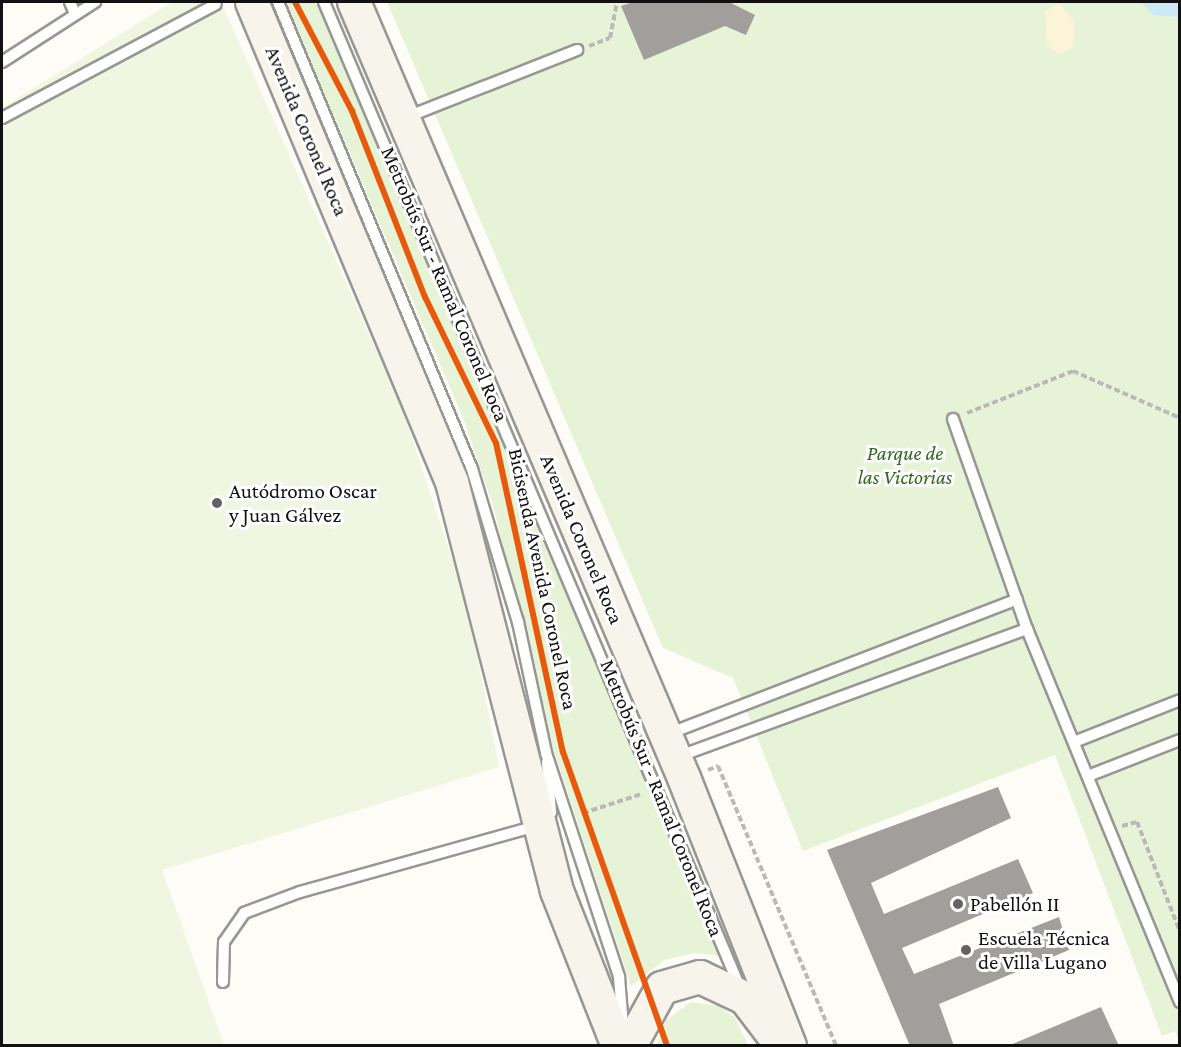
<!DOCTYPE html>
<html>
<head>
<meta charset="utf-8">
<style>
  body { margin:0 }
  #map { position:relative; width:1181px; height:1047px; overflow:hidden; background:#fdfcf7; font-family:"Crimson Pro",serif }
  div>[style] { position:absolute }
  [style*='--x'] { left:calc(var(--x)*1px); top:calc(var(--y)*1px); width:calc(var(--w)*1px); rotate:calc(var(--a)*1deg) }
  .green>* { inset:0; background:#e7f3d7 }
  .sand>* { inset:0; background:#fcf4d9 }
  .pitch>* { inset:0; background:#f0f6e1 }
  .water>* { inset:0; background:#cde8f7 }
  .building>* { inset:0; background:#a19f9c }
  .path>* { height:4px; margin-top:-2px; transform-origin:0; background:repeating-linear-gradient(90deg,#b9b9b8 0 6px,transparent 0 9px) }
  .roads { filter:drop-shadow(2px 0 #979795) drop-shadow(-2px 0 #979795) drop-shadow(0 2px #979795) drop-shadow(0 -2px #979795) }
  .service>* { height:10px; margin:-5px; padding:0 5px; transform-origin:5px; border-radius:5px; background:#fffffe }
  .secondary>* { height:32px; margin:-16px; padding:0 16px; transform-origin:16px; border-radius:16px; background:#f6f4eb }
  .cycleway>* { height:6px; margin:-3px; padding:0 3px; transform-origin:3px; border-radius:3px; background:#e8590c }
  .dots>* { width:16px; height:16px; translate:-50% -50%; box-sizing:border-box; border:3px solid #fff; border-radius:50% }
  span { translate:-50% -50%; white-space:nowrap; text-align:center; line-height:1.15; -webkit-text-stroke:6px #fff; paint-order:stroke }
  .street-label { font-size:21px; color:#111 }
  .park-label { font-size:21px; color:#2f6b1f; font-style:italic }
  .poi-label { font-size:21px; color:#111 }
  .left { translate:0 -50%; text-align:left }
  .frame { position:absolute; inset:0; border:3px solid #111; pointer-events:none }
</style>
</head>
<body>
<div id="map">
  <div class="green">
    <div style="clip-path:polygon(285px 2px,316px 2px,719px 956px,695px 953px,664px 960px,631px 986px,551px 742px,494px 509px,464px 420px)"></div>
    <div style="clip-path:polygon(387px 2px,1179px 2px,1179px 1042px,1175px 1031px,1162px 1036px,1055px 755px,803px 851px,733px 678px,663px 648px)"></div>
    <div style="clip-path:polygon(691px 1002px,720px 1006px,735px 1018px,748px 1045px,657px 1045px,666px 1020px)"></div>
  </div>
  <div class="sand">
    <div style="clip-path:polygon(1058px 3px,1074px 21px,1075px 36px,1073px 46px,1060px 55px,1047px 45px,1045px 12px)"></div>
  </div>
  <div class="pitch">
    <div style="clip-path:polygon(172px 2px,221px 2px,401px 406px,466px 601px,499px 767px,162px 870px,224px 1045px,2px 1046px,2px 108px)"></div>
  </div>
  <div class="water">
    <div style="clip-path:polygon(1141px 2px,1179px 2px,1179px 17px,1153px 15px)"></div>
  </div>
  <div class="building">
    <div style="clip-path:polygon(633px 2px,729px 2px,755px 15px,746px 35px,725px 26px,644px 60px,621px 6px)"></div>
    <div style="clip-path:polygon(998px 787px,1011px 818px,871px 883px,884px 914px,1018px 859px,1033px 893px,902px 948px,914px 974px,1059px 917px,1069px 950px,939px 1004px,954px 1046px,910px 1046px,827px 850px)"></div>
    <div style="clip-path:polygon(1101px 1007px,1119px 1046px,1010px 1046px,1010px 1045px)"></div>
  </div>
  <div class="path">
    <div style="--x:589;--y:46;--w:22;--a:-21"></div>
    <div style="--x:610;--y:38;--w:37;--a:-79"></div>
    <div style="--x:967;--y:413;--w:114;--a:-21.6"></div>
    <div style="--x:1073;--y:371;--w:117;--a:23.7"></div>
    <div style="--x:708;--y:770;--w:11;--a:-22"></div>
    <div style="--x:718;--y:766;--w:304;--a:67.1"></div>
    <div style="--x:583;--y:813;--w:62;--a:-17.9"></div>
    <div style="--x:1122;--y:826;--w:16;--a:-15"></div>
    <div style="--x:1137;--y:822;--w:118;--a:68.6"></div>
  </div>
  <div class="roads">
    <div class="service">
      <div style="--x:70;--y:2;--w:13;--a:67"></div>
      <div style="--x:278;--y:2;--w:506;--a:67.44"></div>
      <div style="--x:472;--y:469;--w:160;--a:73.3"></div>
      <div style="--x:518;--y:622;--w:134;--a:77.9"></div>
      <div style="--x:546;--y:753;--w:236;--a:71.9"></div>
      <div style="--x:619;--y:977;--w:50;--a:85.4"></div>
      <div style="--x:324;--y:2;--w:1072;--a:67.12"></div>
      <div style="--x:2;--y:62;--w:111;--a:-32.8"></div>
      <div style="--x:407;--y:117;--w:183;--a:-21.5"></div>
      <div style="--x:2;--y:118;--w:242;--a:-28"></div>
      <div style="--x:953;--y:419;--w:223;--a:70.6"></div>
      <div style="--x:1027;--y:629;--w:403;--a:67.7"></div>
      <div style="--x:668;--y:734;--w:374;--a:-21.1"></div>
      <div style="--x:1074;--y:742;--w:114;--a:-21.6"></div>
      <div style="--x:677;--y:757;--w:373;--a:-20.1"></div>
      <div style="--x:547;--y:762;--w:51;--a:85.5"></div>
      <div style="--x:1088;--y:776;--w:99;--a:-21.4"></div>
      <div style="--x:223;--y:982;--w:40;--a:-88.6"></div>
      <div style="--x:224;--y:942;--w:35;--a:-55"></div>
      <div style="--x:244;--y:913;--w:60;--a:-20.6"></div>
      <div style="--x:300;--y:892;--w:246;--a:-15.6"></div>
    </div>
    <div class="secondary">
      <div style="--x:252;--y:2;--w:520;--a:67.38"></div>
      <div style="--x:452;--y:482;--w:422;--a:75.6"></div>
      <div style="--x:557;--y:891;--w:167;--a:68.5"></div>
      <div style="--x:354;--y:2;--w:843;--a:66.96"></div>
      <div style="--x:684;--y:778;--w:288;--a:68.4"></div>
      <div style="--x:630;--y:1046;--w:66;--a:-61.1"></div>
      <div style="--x:662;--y:988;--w:40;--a:-16"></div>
      <div style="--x:700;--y:977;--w:50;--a:25"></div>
      <div style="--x:745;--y:998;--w:53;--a:52.7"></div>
    </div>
  </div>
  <div class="cycleway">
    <div style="--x:295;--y:2;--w:123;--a:62.4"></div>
    <div style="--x:352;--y:111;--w:200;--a:68.6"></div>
    <div style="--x:425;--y:297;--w:162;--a:64.1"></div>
    <div style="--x:496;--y:443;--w:316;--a:77.8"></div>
    <div style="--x:563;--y:752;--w:312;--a:70.5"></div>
  </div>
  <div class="dots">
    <div style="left:217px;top:503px;background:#646362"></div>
    <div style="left:958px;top:904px;background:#646362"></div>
    <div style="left:966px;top:950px;background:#646362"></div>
  </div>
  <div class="street-label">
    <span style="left:307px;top:131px;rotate:67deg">Avenida Coronel Roca</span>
    <span style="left:445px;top:284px;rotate:67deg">Metrobús Sur - Ramal Coronel Roca</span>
    <span style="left:582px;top:539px;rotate:67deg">Avenida Coronel Roca</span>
    <span style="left:543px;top:579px;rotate:78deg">Bicisenda Avenida Coronel Roca</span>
    <span style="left:662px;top:798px;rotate:68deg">Metrobús Sur - Ramal Coronel Roca</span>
  </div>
  <div class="park-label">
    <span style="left:905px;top:465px">Parque de<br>las Victorias</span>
  </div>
  <div class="poi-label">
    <span class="left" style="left:229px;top:503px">Autódromo Oscar<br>y Juan Gálvez</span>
    <span class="left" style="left:970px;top:904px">Pabellón II</span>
    <span class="left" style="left:978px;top:950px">Escuela Técnica<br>de Villa Lugano</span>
  </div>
  <div class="frame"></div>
</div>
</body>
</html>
